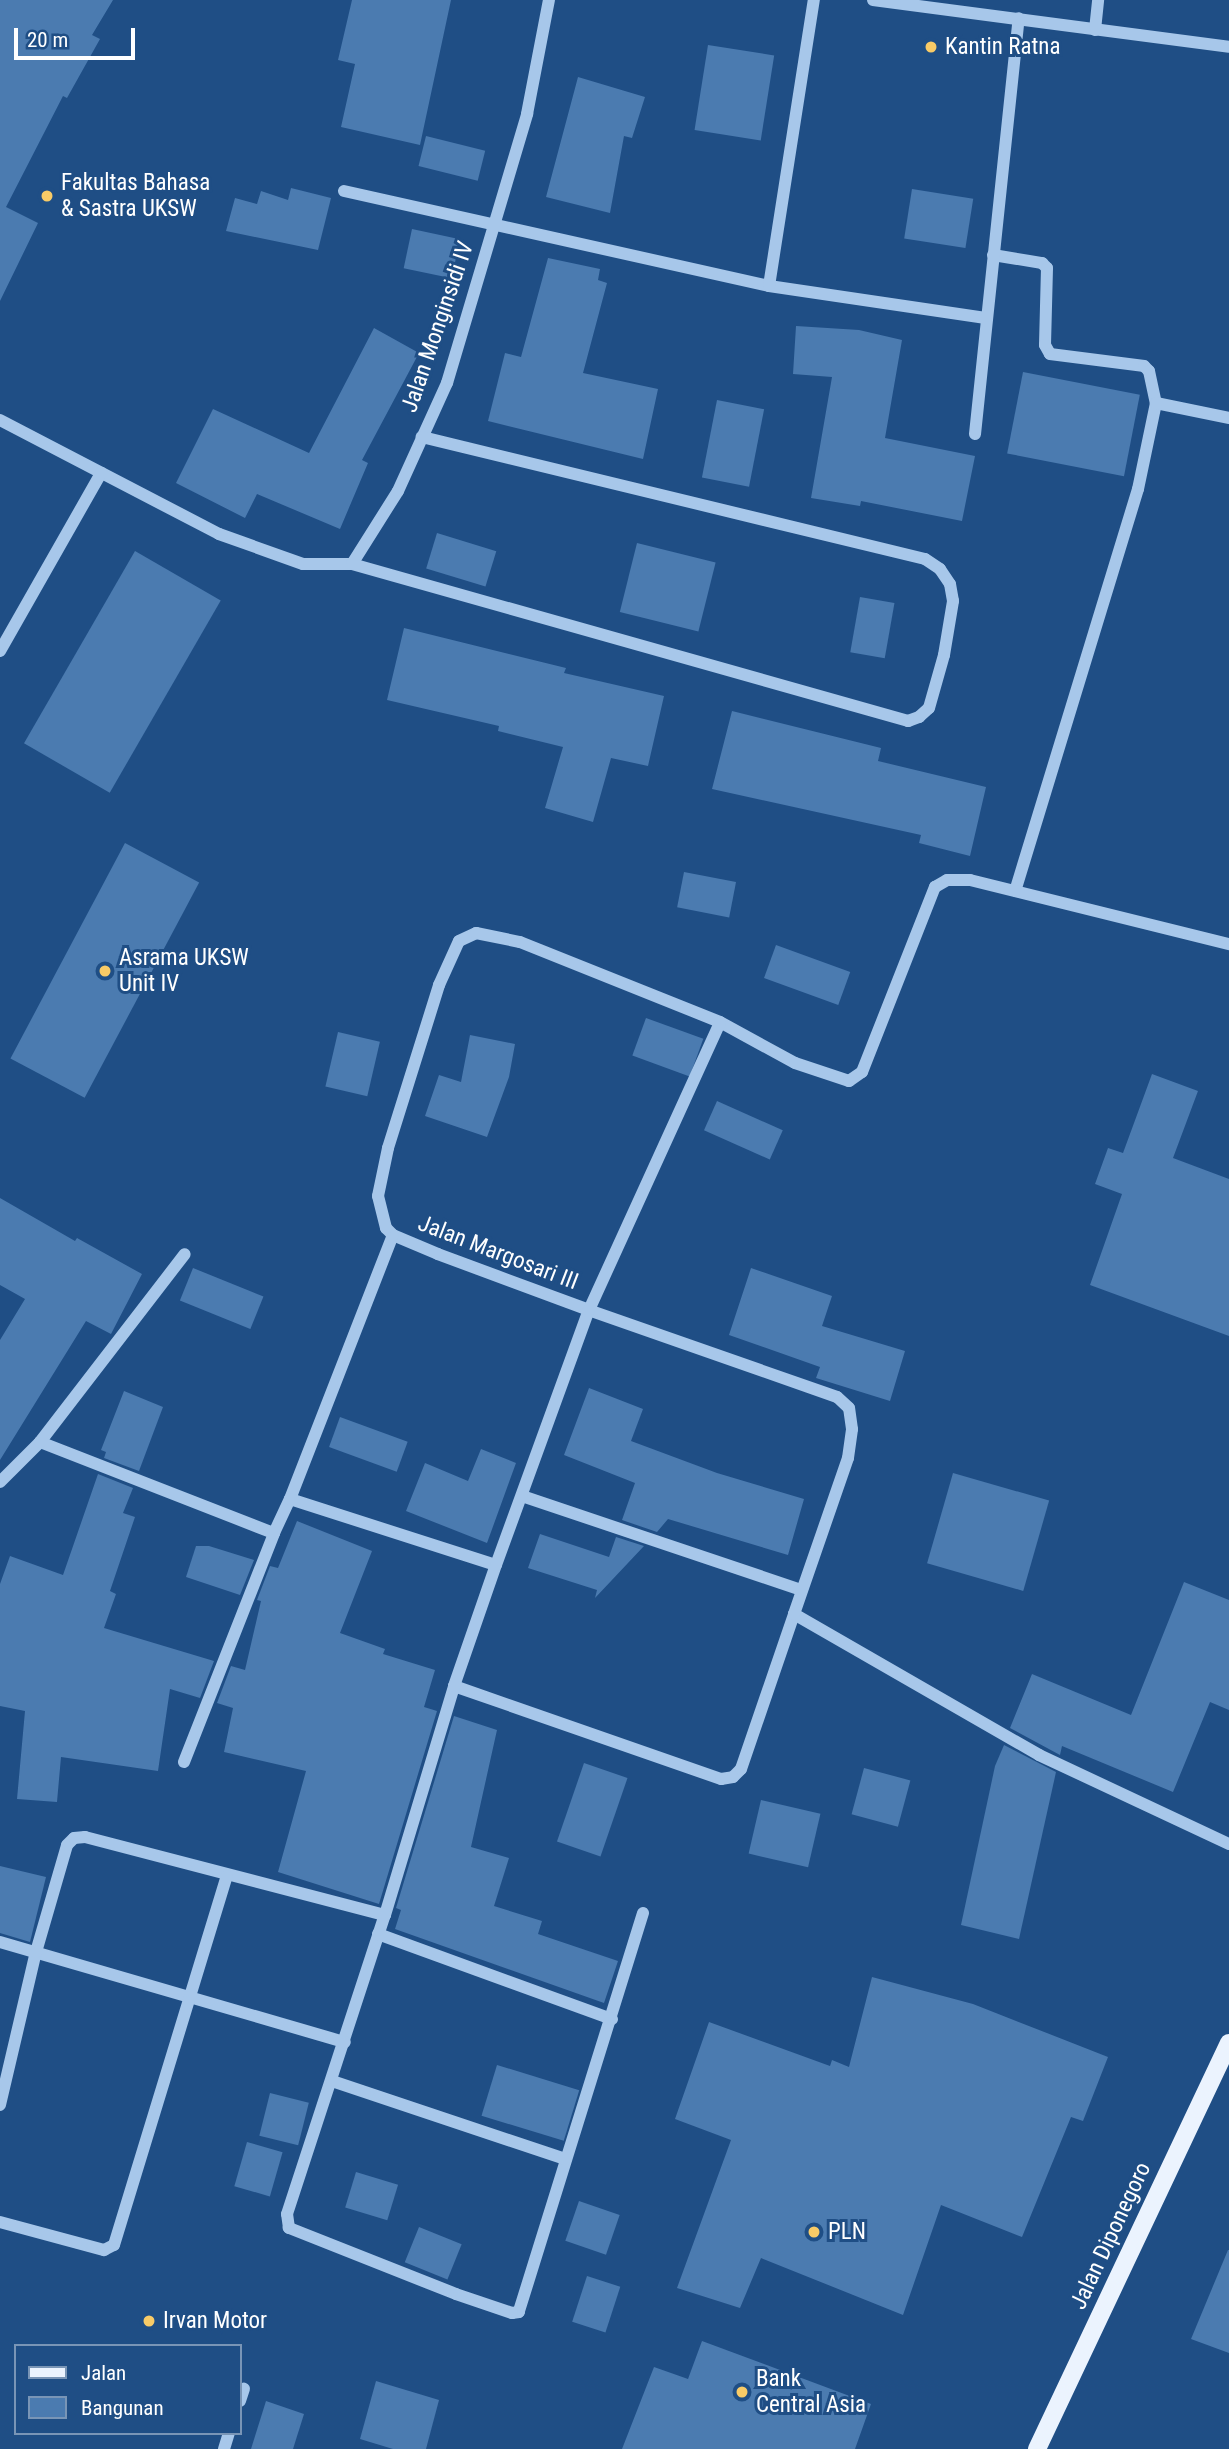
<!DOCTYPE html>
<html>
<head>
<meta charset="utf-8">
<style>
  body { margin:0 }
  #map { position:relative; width:1229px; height:2449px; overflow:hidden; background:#1f4e85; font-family:"Roboto Condensed",sans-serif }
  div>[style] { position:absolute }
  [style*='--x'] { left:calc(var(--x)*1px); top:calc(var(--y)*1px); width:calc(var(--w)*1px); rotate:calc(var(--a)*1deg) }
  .building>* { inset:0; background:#4b7bb0; transform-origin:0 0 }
  .minor>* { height:12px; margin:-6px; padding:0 6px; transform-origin:6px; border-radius:6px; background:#a7c7ea }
  .major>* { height:18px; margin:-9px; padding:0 9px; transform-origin:9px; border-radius:9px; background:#ebf3fe }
  .dots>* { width:19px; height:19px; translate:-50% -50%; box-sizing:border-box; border:4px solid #1f4e85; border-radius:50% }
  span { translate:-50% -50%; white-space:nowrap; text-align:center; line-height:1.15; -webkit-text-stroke:6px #1f4e85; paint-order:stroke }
  .poi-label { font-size:23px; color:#fff }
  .left { translate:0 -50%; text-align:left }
  .street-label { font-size:23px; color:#fff }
  .legend { position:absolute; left:14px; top:2344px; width:228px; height:91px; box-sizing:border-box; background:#1f4e85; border:2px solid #7995b6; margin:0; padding:9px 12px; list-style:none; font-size:21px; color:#fff }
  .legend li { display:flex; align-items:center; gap:14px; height:35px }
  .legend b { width:35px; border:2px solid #7995b6 }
  .scale { position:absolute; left:14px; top:28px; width:121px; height:32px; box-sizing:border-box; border:4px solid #fff; border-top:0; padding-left:9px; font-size:21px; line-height:24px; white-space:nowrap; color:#fff; -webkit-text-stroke:5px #1f4e85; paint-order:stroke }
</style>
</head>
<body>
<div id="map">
  <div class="building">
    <div style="clip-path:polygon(0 0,113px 0,92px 35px,100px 39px,67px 98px,63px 96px,6px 207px,38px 223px,0 301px)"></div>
    <div style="clip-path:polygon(352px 0,451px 0,420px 145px,341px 127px,355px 64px,338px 60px)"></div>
    <div style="left:708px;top:45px;width:67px;height:86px;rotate:9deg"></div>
    <div style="clip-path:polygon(578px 77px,645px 97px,632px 138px,624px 136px,610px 213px,546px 197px)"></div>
    <div style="left:426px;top:136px;width:61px;height:31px;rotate:14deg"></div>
    <div style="clip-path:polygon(291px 188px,331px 198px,318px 250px,226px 231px,235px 198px,257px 204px,261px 191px,288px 200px)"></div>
    <div style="left:912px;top:189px;width:62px;height:50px;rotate:9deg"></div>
    <div style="left:412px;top:229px;width:49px;height:40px;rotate:12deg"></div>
    <div style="clip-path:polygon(548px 258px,600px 269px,598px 280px,607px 283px,583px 373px,658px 389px,643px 459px,488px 421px,505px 353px,521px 357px)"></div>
    <div style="clip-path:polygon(796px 326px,859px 330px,902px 340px,885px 438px,975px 456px,962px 521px,861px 501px,860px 506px,811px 498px,832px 377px,793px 374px)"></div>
    <div style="clip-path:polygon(374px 328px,419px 353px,362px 460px,368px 463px,340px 529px,257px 494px,245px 518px,176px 483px,213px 409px,309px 453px)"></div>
    <div style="left:1023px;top:372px;width:119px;height:83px;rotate:11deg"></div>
    <div style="left:717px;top:400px;width:48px;height:79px;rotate:11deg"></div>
    <div style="left:437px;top:533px;width:62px;height:37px;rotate:17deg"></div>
    <div style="left:637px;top:543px;width:81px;height:71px;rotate:14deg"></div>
    <div style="left:135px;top:551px;width:99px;height:222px;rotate:30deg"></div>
    <div style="left:860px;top:597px;width:35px;height:56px;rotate:10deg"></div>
    <div style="clip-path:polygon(404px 628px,566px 668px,564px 673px,664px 696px,648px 766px,611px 758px,593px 822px,545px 808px,563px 747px,498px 731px,499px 726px,387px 700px)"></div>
    <div style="clip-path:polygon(732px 711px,881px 748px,878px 761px,986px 787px,970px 856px,919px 843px,921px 835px,712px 789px)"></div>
    <div style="left:125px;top:843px;width:84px;height:244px;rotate:28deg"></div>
    <div style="left:684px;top:872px;width:53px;height:36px;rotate:11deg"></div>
    <div style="left:776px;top:945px;width:79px;height:35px;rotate:20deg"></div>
    <div style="left:646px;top:1018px;width:61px;height:40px;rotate:20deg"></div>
    <div style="left:338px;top:1032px;width:43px;height:56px;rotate:13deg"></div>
    <div style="clip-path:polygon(470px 1035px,515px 1044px,509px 1077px,487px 1137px,425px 1116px,439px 1075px,461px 1082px)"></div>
    <div style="clip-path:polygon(1152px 1074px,1198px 1091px,1173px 1158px,1229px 1179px,1229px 1336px,1090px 1285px,1122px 1194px,1095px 1184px,1108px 1148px,1123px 1153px)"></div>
    <div style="left:717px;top:1101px;width:72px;height:32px;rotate:24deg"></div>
    <div style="clip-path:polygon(0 1198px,75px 1241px,77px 1238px,142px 1274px,111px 1334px,86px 1321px,0 1460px,0 1340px,25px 1299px,0 1285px)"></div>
    <div style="left:193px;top:1268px;width:76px;height:35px;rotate:22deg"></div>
    <div style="clip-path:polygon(751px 1268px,832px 1296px,822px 1326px,905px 1351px,890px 1401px,816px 1378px,820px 1367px,729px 1335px)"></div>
    <div style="clip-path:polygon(589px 1388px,643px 1409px,631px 1441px,717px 1473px,804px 1499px,788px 1555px,668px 1519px,657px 1532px,622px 1520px,635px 1483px,564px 1455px)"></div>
    <div style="clip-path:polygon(124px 1391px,163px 1407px,139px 1471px,104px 1458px,106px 1452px,101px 1450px)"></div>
    <div style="left:340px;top:1417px;width:72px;height:32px;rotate:20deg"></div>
    <div style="clip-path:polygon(481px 1449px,516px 1463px,487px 1543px,406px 1511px,425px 1463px,468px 1481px)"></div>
    <div style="left:953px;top:1473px;width:100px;height:94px;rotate:16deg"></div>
    <div style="clip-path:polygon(98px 1474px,133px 1488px,123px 1513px,135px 1517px,110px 1591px,116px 1594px,104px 1628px,214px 1661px,200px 1698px,170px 1689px,158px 1771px,61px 1757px,57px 1802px,17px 1799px,25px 1711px,0 1706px,0 1584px,10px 1556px,63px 1575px)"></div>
    <div style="clip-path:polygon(297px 1521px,372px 1551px,340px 1633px,385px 1649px,383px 1654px,435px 1670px,424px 1707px,437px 1711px,379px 1904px,278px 1872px,306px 1771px,224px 1752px,233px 1708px,217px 1703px,231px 1666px,245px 1670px,261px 1601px,257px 1600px,270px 1566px,278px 1568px)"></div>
    <div style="clip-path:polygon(540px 1534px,609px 1557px,616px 1537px,644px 1546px,595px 1598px,597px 1590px,528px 1568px)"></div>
    <div style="clip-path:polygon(196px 1546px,209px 1546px,254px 1560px,240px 1595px,186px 1577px)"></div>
    <div style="clip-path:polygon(1184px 1582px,1229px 1600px,1229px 1710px,1210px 1702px,1173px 1792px,1062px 1746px,1060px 1755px,1010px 1728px,1032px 1674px,1131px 1715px)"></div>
    <div style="clip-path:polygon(454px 1716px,497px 1730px,471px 1847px,509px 1858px,494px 1906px,542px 1921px,538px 1934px,618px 1961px,604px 2003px,395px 1929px,401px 1910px,396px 1908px)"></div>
    <div style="clip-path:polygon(1004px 1745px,1056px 1772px,1019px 1939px,961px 1925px,995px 1766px)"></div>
    <div style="left:584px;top:1763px;width:46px;height:83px;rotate:19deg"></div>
    <div style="left:864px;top:1768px;width:48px;height:48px;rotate:15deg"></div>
    <div style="left:761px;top:1800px;width:61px;height:55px;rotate:13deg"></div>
    <div style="clip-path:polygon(0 1866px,46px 1877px,30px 1942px,0 1933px)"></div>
    <div style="clip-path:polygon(872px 1977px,973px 2004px,1108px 2057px,1083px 2121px,1071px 2117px,1022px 2237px,941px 2205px,903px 2315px,761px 2258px,740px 2308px,677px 2288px,731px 2140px,675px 2119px,709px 2022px,830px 2066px,832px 2060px,849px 2067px)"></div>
    <div style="left:497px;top:2065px;width:86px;height:53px;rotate:17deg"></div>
    <div style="left:270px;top:2093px;width:40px;height:44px;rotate:14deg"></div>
    <div style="left:247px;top:2142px;width:37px;height:46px;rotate:16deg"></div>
    <div style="left:356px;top:2172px;width:44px;height:37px;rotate:17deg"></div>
    <div style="left:579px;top:2201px;width:43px;height:42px;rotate:19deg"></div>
    <div style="left:419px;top:2227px;width:46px;height:38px;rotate:22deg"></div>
    <div style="clip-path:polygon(1228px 2250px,1229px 2250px,1229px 2353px,1191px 2339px)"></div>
    <div style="left:587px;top:2276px;width:35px;height:48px;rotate:18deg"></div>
    <div style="clip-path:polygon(702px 2341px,871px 2404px,855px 2449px,622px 2449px,654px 2367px,688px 2379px)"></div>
    <div style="clip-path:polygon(376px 2381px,439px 2400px,426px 2449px,393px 2449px,360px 2439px)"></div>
    <div style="clip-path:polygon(266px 2401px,304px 2414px,293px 2449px,251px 2449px)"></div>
  </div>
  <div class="minor">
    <div style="--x:873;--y:0;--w:359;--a:7.5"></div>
    <div style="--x:1095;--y:30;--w:30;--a:-84"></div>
    <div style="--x:344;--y:191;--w:435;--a:12.6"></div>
    <div style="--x:769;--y:286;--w:219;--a:8.4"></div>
    <div style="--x:993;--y:255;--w:50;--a:9.3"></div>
    <div style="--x:1042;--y:263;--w:7;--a:45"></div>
    <div style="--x:1047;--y:268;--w:77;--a:91.5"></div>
    <div style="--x:1045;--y:345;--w:10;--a:61"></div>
    <div style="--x:1050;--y:354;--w:95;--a:7.3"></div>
    <div style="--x:1144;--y:366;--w:7;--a:45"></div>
    <div style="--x:1149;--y:371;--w:33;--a:78"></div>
    <div style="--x:1156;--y:403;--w:88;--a:101.8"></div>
    <div style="--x:1138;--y:489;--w:420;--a:107"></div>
    <div style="--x:769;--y:286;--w:290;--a:-81.1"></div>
    <div style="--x:1156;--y:403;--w:75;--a:11.6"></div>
    <div style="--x:0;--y:420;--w:247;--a:27.5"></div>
    <div style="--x:219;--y:534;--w:89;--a:19.7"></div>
    <div style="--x:303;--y:564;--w:49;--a:0"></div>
    <div style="--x:352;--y:564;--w:86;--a:-57.8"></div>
    <div style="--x:398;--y:491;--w:119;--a:-65.6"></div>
    <div style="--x:447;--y:383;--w:281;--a:-73.4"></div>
    <div style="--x:527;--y:114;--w:116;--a:-79.1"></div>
    <div style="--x:975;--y:434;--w:418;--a:-84"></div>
    <div style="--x:352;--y:564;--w:578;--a:15.77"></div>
    <div style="--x:908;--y:721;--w:12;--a:-20"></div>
    <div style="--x:919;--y:717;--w:13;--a:-42"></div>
    <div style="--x:929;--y:708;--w:55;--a:-74.2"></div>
    <div style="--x:944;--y:655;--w:55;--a:-80.5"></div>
    <div style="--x:953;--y:601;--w:17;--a:-100"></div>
    <div style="--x:950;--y:584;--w:18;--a:-124"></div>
    <div style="--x:940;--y:569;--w:18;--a:-146"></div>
    <div style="--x:925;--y:559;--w:518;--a:-166.37"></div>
    <div style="--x:0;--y:651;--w:205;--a:-60.4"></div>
    <div style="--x:40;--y:1442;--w:251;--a:21.3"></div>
    <div style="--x:274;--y:1533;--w:38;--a:-65"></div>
    <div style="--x:290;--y:1499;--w:283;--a:-68.7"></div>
    <div style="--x:0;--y:1482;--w:57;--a:-45"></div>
    <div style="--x:40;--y:1442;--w:237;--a:-52.4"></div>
    <div style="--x:522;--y:1496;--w:295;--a:18.6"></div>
    <div style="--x:290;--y:1499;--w:216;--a:17.8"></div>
    <div style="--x:794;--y:1614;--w:283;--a:29.9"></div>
    <div style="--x:1039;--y:1755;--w:210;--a:25.1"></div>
    <div style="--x:454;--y:1686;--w:283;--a:19.2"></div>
    <div style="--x:721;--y:1779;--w:12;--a:-9"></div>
    <div style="--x:733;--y:1777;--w:11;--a:-45"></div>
    <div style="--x:741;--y:1769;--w:164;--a:-71.1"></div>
    <div style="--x:794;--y:1614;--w:165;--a:-70.9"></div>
    <div style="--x:848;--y:1458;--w:29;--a:-82"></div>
    <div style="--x:852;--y:1429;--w:21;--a:-98"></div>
    <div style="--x:849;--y:1408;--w:16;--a:-137"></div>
    <div style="--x:837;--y:1397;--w:263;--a:-160.7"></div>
    <div style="--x:589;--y:1310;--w:161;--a:-159.7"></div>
    <div style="--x:438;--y:1254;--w:49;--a:-157.1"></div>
    <div style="--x:393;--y:1235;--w:10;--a:-135"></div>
    <div style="--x:386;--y:1228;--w:33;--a:-104"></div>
    <div style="--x:378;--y:1196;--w:49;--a:-78.2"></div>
    <div style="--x:388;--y:1148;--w:171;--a:-72.6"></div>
    <div style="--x:439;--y:985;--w:48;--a:-65.6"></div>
    <div style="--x:459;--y:941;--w:19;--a:-25"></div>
    <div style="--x:476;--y:933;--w:45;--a:11.6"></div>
    <div style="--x:520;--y:942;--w:215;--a:21.8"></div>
    <div style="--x:720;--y:1022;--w:85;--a:28.7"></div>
    <div style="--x:795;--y:1063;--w:57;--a:18.4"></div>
    <div style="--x:849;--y:1081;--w:16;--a:-35"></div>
    <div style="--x:862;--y:1072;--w:199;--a:-68.5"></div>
    <div style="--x:935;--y:887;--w:14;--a:-30"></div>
    <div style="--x:947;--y:880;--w:23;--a:0"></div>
    <div style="--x:970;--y:880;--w:267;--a:13.9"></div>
    <div style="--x:184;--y:1762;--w:246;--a:-68.5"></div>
    <div style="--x:643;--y:1913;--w:418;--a:107.3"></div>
    <div style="--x:519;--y:2312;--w:7;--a:172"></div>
    <div style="--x:512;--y:2313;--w:59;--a:-161.3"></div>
    <div style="--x:456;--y:2294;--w:180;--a:-158.4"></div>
    <div style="--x:289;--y:2228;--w:14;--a:-98"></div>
    <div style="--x:287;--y:2214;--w:315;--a:-71.9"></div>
    <div style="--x:385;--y:1915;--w:239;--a:-73.2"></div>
    <div style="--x:454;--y:1686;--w:128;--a:-70.9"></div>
    <div style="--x:496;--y:1565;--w:271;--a:-70"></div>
    <div style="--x:589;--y:1310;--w:316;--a:-65.5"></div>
    <div style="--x:378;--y:1934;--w:249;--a:20"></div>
    <div style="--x:0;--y:1942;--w:359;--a:16.2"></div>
    <div style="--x:332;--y:2081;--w:246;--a:18.5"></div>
    <div style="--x:0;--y:2105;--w:157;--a:-76.8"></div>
    <div style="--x:36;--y:1952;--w:111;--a:-73.8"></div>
    <div style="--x:67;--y:1845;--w:10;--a:-45"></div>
    <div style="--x:74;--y:1838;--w:11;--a:-5"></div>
    <div style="--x:85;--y:1837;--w:310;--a:14.6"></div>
    <div style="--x:0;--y:2222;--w:108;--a:15.1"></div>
    <div style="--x:104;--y:2250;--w:11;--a:-27"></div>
    <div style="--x:114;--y:2245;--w:386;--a:-73"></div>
    <div style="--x:240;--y:2401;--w:13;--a:-72"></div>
    <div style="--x:224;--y:2449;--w:17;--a:-73"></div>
  </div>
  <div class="major">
    <div style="--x:1037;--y:2449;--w:449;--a:-64.7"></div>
  </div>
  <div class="dots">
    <div style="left:931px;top:47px;background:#f8cb67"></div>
    <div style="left:47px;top:196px;background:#f8cb67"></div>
    <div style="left:105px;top:971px;background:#f8cb67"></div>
    <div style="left:814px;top:2232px;background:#f8cb67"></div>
    <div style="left:149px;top:2321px;background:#f8cb67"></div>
    <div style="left:742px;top:2392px;background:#f8cb67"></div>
  </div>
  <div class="poi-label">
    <span class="left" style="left:945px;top:47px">Kantin Ratna</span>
    <span class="left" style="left:61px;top:196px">Fakultas Bahasa<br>&amp; Sastra UKSW</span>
    <span class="left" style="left:119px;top:971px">Asrama UKSW<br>Unit IV</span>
    <span class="left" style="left:828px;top:2232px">PLN</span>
    <span class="left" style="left:163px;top:2321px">Irvan Motor</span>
    <span class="left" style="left:756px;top:2392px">Bank<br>Central Asia</span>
  </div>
  <div class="street-label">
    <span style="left:438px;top:327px;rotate:-71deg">Jalan Monginsidi IV</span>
    <span style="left:498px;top:1253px;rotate:21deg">Jalan Margosari III</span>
    <span style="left:1111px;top:2236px;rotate:-65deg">Jalan Diponegoro</span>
  </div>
  <ul class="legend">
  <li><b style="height:9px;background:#ebf3fe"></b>Jalan</li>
  <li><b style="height:19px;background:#4b7bb0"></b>Bangunan</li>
  </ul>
  <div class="scale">20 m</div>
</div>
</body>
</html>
